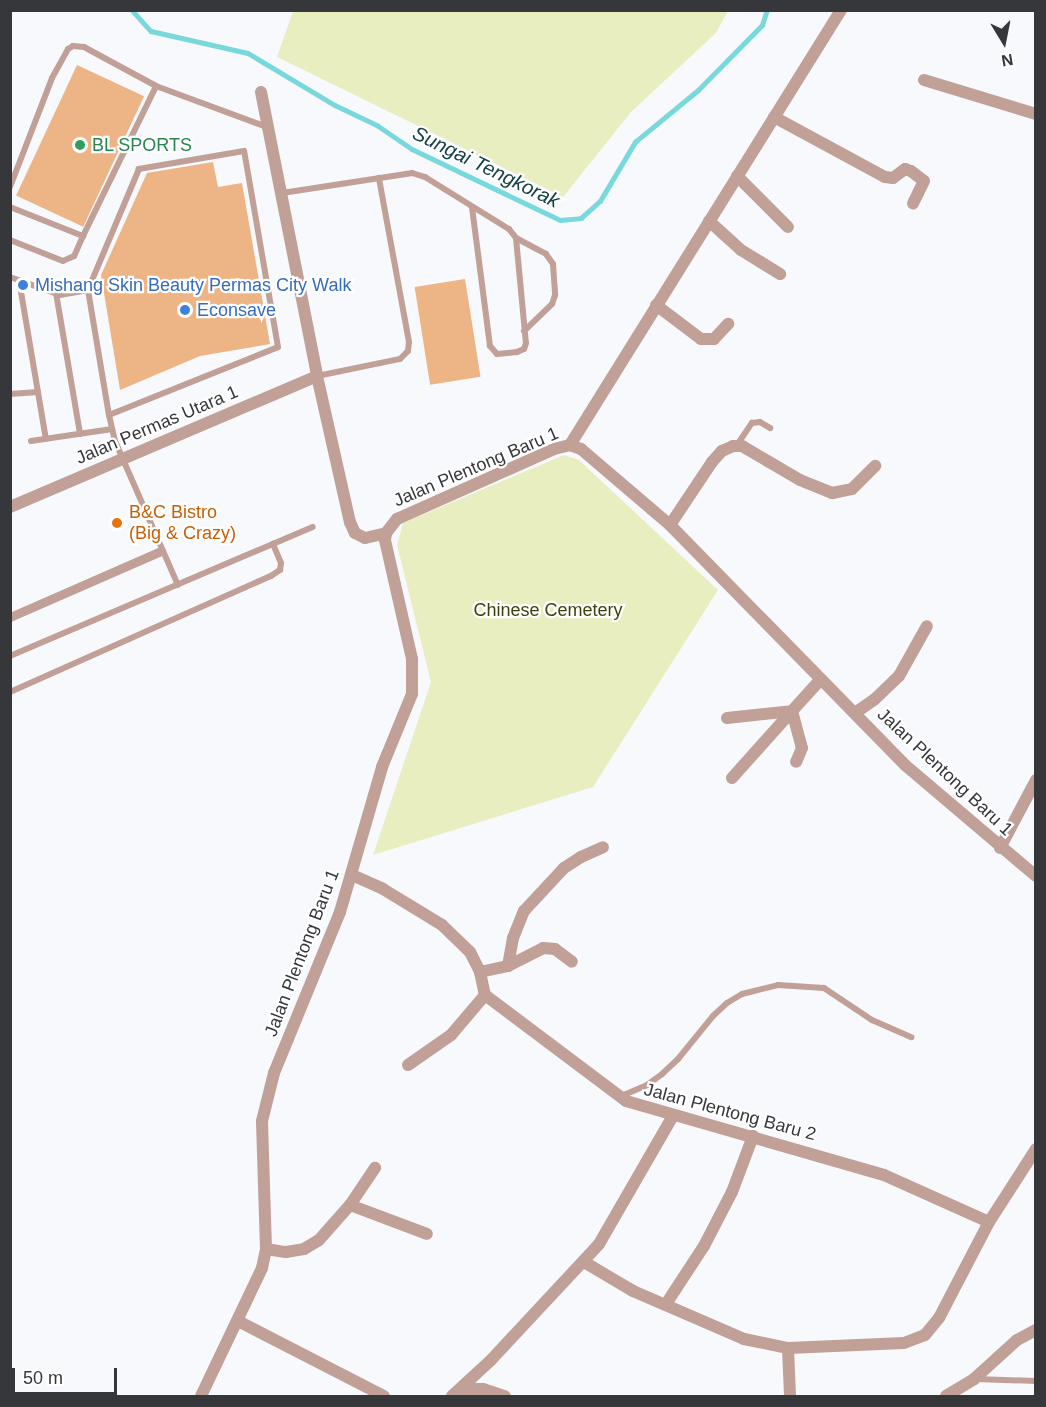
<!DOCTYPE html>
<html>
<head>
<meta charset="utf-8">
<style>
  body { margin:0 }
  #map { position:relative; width:1046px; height:1407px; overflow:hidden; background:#f8f9fd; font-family:Helvetica,sans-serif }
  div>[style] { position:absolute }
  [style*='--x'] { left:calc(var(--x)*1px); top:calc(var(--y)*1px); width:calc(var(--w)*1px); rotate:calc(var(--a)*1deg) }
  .green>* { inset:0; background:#e9eec1 }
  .stream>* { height:4.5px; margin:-2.25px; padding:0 2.25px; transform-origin:2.25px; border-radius:2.25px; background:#79d8dc }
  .building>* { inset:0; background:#edb485; transform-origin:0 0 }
  .service>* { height:6px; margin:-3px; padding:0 3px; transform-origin:3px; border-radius:3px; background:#c1a097 }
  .pedestrian>* { height:9px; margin:-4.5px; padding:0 4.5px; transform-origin:4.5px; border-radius:4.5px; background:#c1a097 }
  .minor>* { height:12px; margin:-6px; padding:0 6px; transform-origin:6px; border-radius:6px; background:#c1a097 }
  .dots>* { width:16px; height:16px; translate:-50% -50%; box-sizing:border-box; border:3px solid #fff; border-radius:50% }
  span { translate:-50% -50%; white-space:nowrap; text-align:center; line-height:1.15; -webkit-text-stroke:4.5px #fff; paint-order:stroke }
  .leisure-label { font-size:18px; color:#27864d }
  .left { translate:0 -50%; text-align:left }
  .shop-label { font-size:18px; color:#366cbe }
  .street-label { font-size:18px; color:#36373a }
  .food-label { font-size:18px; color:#c56008 }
  .park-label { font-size:18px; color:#3e410b }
  .water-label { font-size:20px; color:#154244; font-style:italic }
  .frame { position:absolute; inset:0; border:12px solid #36373a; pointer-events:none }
  .north { position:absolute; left:974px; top:12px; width:60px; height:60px; -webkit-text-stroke:4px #fff; paint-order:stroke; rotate:170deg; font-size:16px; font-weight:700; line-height:24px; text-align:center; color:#36373a }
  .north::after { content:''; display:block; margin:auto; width:21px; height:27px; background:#36373a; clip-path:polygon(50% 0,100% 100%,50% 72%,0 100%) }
  .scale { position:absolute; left:12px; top:1368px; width:105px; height:27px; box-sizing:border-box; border:3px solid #36373a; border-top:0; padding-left:8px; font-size:18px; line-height:21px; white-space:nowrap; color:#36373a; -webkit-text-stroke:4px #fff; paint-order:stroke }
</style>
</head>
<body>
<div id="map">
  <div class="green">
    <div style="clip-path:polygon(293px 11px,293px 10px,728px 11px,716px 33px,631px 112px,563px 197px,277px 57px)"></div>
    <div style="clip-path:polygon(564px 455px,579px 460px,718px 590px,593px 787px,373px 855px,431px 682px,397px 545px,403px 523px)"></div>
  </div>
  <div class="stream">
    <div style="--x:132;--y:10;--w:28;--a:48"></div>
    <div style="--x:151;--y:31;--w:99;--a:12.8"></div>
    <div style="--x:248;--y:53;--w:101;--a:30.9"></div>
    <div style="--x:335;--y:105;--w:47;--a:25.5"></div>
    <div style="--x:377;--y:125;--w:42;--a:34.4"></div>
    <div style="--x:412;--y:149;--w:164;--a:25.6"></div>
    <div style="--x:560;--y:220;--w:21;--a:-5"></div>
    <div style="--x:581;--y:218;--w:25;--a:-42"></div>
    <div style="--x:600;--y:201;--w:69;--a:-59.3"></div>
    <div style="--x:635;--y:142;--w:82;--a:-39.5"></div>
    <div style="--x:698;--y:90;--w:91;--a:-45.4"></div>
    <div style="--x:762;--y:25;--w:16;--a:-72"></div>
  </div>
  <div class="building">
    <div style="left:77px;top:65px;width:74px;height:144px;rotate:25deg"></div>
    <div style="clip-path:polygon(213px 162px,218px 187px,242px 183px,270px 344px,200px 356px,120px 390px,101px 275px,147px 173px)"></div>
    <div style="left:465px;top:279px;width:99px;height:51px;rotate:81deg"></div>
  </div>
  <div class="service">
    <div style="--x:10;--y:187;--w:117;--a:-68.9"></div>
    <div style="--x:52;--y:78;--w:33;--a:-61"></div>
    <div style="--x:68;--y:49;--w:6;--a:-31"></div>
    <div style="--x:73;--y:46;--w:11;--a:5"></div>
    <div style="--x:84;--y:47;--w:82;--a:28.4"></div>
    <div style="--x:156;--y:86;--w:118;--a:20.3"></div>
    <div style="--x:282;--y:193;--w:132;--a:-8.7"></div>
    <div style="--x:412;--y:173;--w:14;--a:17"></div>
    <div style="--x:425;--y:177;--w:99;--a:31.8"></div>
    <div style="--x:509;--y:229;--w:11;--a:52"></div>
    <div style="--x:516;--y:238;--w:105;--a:84.6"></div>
    <div style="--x:526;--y:343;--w:6;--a:108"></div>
    <div style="--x:524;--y:349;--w:8;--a:157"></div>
    <div style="--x:517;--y:352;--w:20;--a:174"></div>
    <div style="--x:497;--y:354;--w:11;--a:-131"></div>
    <div style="--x:490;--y:346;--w:139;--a:-97.4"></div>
    <div style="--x:10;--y:207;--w:79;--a:21.7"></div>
    <div style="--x:83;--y:236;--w:22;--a:114"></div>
    <div style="--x:74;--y:256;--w:12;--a:156"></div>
    <div style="--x:63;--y:261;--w:57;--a:-158.4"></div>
    <div style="--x:83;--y:236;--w:167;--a:-64"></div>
    <div style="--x:516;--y:238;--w:34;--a:28"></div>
    <div style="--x:546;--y:254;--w:12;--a:55"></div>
    <div style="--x:553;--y:264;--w:31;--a:86"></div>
    <div style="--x:555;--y:295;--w:9;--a:108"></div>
    <div style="--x:552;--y:304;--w:39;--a:136"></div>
    <div style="--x:10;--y:277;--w:53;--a:19.8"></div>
    <div style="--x:60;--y:295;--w:28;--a:-10"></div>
    <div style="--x:19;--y:280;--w:161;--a:80.4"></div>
    <div style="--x:56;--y:293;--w:143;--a:80.3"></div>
    <div style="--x:317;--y:376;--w:85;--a:-11.6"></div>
    <div style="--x:400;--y:359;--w:11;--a:-45"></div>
    <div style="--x:408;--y:351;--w:9;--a:-84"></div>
    <div style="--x:409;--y:342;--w:167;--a:-100.4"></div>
    <div style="--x:10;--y:394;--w:28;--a:-4"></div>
    <div style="--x:109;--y:415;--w:182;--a:-21.9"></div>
    <div style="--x:278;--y:347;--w:199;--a:-99.8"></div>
    <div style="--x:244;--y:151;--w:107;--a:170.3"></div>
    <div style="--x:139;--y:169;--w:131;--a:112.9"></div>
    <div style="--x:88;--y:290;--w:127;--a:80.5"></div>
    <div style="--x:109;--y:415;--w:27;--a:77"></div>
    <div style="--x:115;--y:441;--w:157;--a:66.4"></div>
    <div style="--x:31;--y:441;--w:82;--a:-8.4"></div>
    <div style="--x:737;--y:445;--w:27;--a:-56"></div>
    <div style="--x:752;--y:423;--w:8;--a:-7"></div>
    <div style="--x:760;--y:422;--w:12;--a:31"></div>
    <div style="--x:10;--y:656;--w:329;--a:-23.1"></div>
    <div style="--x:10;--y:692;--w:286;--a:-24"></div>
    <div style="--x:271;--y:576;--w:11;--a:-34"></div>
    <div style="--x:280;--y:570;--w:7;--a:-82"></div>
    <div style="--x:281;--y:563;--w:21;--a:-113"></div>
    <div style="--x:619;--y:1097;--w:30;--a:-23"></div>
    <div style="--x:647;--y:1085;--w:19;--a:-36"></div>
    <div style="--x:662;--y:1074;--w:22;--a:-43"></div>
    <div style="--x:678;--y:1059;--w:55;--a:-50.9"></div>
    <div style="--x:713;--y:1016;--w:19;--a:-43"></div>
    <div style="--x:727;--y:1003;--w:17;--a:-31"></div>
    <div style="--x:742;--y:994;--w:37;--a:-14"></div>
    <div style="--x:778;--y:985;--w:46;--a:3.7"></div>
    <div style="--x:824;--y:988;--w:58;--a:33.7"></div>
    <div style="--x:872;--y:1020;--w:43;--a:23.6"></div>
    <div style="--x:975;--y:1379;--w:61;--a:1.9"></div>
  </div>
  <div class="pedestrian">
    <div style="--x:10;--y:617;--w:165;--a:-23.6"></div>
  </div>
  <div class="minor">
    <div style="--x:924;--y:80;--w:117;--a:16.9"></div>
    <div style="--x:261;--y:92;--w:289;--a:78.8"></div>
    <div style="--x:317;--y:376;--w:150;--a:77.3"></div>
    <div style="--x:350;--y:522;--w:12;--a:66"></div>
    <div style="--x:355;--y:533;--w:11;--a:27"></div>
    <div style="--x:365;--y:538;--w:22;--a:-13"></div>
    <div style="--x:774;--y:117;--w:126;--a:28.4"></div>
    <div style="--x:885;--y:177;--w:8;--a:7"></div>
    <div style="--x:893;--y:178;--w:15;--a:-37"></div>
    <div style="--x:905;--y:169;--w:6;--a:18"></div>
    <div style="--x:911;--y:171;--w:16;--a:38"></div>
    <div style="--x:924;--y:181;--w:25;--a:116"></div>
    <div style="--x:737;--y:176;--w:72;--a:45"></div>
    <div style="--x:709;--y:221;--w:43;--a:42.2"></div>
    <div style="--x:741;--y:250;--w:46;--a:31.6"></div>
    <div style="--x:656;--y:305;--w:56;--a:37.1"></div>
    <div style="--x:701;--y:339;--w:13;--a:0"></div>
    <div style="--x:714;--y:339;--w:21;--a:-47"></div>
    <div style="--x:570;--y:445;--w:513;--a:-58.08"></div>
    <div style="--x:10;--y:507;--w:334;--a:-23.1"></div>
    <div style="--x:670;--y:525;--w:76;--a:-56.3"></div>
    <div style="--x:712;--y:462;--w:15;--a:-48"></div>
    <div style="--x:722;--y:451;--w:12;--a:-24"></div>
    <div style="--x:733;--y:446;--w:9;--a:0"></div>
    <div style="--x:742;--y:446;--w:67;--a:30.4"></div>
    <div style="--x:800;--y:480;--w:35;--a:22"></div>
    <div style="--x:832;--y:493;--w:20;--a:-11"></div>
    <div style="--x:852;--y:489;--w:33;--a:-45"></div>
    <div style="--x:792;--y:711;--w:38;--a:75"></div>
    <div style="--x:802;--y:748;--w:15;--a:113"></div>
    <div style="--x:855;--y:713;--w:24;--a:-35"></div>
    <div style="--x:875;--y:699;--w:33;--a:-44"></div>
    <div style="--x:899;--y:676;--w:57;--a:-60.8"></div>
    <div style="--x:727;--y:718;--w:65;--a:-6.1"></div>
    <div style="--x:792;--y:711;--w:43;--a:-47.8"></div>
    <div style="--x:732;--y:778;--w:90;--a:-48.2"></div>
    <div style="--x:1000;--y:848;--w:77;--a:-62.1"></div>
    <div style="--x:352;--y:875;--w:34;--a:24"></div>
    <div style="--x:383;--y:889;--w:69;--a:31.4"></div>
    <div style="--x:442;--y:925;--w:39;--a:44"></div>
    <div style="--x:470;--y:952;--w:22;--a:63"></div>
    <div style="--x:480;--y:972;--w:24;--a:78"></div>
    <div style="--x:508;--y:966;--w:28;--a:-80"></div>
    <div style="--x:513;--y:938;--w:29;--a:-68"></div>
    <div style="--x:524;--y:911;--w:59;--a:-47.1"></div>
    <div style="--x:564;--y:868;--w:20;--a:-33"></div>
    <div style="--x:581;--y:857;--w:24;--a:-24"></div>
    <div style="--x:480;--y:972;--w:29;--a:-12"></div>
    <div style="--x:508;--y:966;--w:39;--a:-27"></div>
    <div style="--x:543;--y:948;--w:12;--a:5"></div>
    <div style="--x:555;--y:949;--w:21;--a:37"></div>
    <div style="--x:485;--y:995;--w:176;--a:36.9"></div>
    <div style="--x:626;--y:1101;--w:268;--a:16"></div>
    <div style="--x:884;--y:1175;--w:115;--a:24.1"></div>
    <div style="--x:408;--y:1065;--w:52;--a:-34.9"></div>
    <div style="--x:451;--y:1035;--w:52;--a:-49.6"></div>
    <div style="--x:350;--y:1205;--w:45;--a:-56"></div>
    <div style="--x:266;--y:1249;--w:20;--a:9"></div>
    <div style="--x:286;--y:1252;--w:18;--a:-9"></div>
    <div style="--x:304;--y:1249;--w:17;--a:-31"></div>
    <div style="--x:319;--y:1240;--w:47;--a:-48.5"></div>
    <div style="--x:350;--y:1205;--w:82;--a:20.6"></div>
    <div style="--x:584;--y:1262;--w:57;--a:30.6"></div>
    <div style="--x:633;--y:1291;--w:121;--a:23.4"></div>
    <div style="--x:744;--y:1339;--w:45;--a:11.6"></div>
    <div style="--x:788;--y:1348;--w:116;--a:-2.5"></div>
    <div style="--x:904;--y:1343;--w:22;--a:-21"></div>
    <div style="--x:925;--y:1335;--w:22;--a:-51"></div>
    <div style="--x:939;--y:1318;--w:108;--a:-62.5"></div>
    <div style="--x:989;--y:1222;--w:87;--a:-57.2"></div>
    <div style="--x:666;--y:1304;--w:69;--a:-56.8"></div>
    <div style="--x:704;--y:1246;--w:61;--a:-62.6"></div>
    <div style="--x:732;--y:1192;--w:60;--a:-69.4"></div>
    <div style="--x:238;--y:1321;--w:164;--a:27.2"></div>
    <div style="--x:788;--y:1348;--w:48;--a:87.6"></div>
    <div style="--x:461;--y:1389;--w:22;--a:0"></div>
    <div style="--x:483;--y:1389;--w:23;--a:18"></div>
    <div style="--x:201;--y:1396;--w:142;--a:-64.5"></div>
    <div style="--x:262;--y:1268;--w:19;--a:-78"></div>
    <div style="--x:266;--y:1249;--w:128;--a:-91.8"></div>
    <div style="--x:262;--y:1121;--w:49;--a:-76"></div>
    <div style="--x:274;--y:1073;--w:174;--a:-67.7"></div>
    <div style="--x:340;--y:912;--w:151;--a:-73.8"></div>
    <div style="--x:382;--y:767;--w:79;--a:-67.7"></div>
    <div style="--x:412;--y:694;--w:35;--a:-90"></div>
    <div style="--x:412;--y:659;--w:122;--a:-102.8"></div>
    <div style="--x:385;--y:540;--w:7;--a:-82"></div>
    <div style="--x:386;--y:533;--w:18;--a:-52"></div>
    <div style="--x:397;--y:519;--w:172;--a:-24"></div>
    <div style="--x:554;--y:449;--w:16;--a:-14"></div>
    <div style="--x:570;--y:445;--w:12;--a:20"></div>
    <div style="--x:581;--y:449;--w:117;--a:40.5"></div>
    <div style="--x:670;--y:525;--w:336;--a:45.6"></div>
    <div style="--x:905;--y:765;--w:172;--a:40.3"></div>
    <div style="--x:452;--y:1396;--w:53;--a:-42.7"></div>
    <div style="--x:491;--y:1360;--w:158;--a:-47"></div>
    <div style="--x:599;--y:1244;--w:148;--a:-60"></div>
    <div style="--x:946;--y:1396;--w:33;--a:-31"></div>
    <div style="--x:974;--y:1379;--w:58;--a:-42.2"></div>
    <div style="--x:1017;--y:1340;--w:21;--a:-28"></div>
  </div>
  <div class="dots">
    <div style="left:80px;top:145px;background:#2e9e5b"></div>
    <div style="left:23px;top:285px;background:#3f7fe0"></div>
    <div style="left:185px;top:310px;background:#3f7fe0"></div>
    <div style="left:117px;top:523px;background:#e8710a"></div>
  </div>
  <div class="leisure-label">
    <span class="left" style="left:92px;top:145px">BL SPORTS</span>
  </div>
  <div class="shop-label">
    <span class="left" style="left:35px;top:285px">Mishang Skin Beauty Permas City Walk</span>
    <span class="left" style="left:197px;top:310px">Econsave</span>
  </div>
  <div class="street-label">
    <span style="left:157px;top:425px;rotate:-23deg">Jalan Permas Utara 1</span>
    <span style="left:476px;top:467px;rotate:-23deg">Jalan Plentong Baru 1</span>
    <span style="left:945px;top:772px;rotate:43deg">Jalan Plentong Baru 1</span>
    <span style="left:302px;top:953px;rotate:-69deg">Jalan Plentong Baru 1</span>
    <span style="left:730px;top:1112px;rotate:15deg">Jalan Plentong Baru 2</span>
  </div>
  <div class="food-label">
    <span class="left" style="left:129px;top:523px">B&amp;C Bistro<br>(Big &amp; Crazy)</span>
  </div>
  <div class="park-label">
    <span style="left:548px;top:610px">Chinese Cemetery</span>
  </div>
  <div class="water-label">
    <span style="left:486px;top:167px;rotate:26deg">Sungai Tengkorak</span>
  </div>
  <div class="frame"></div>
  <div class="north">N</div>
  <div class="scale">50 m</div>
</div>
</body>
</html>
